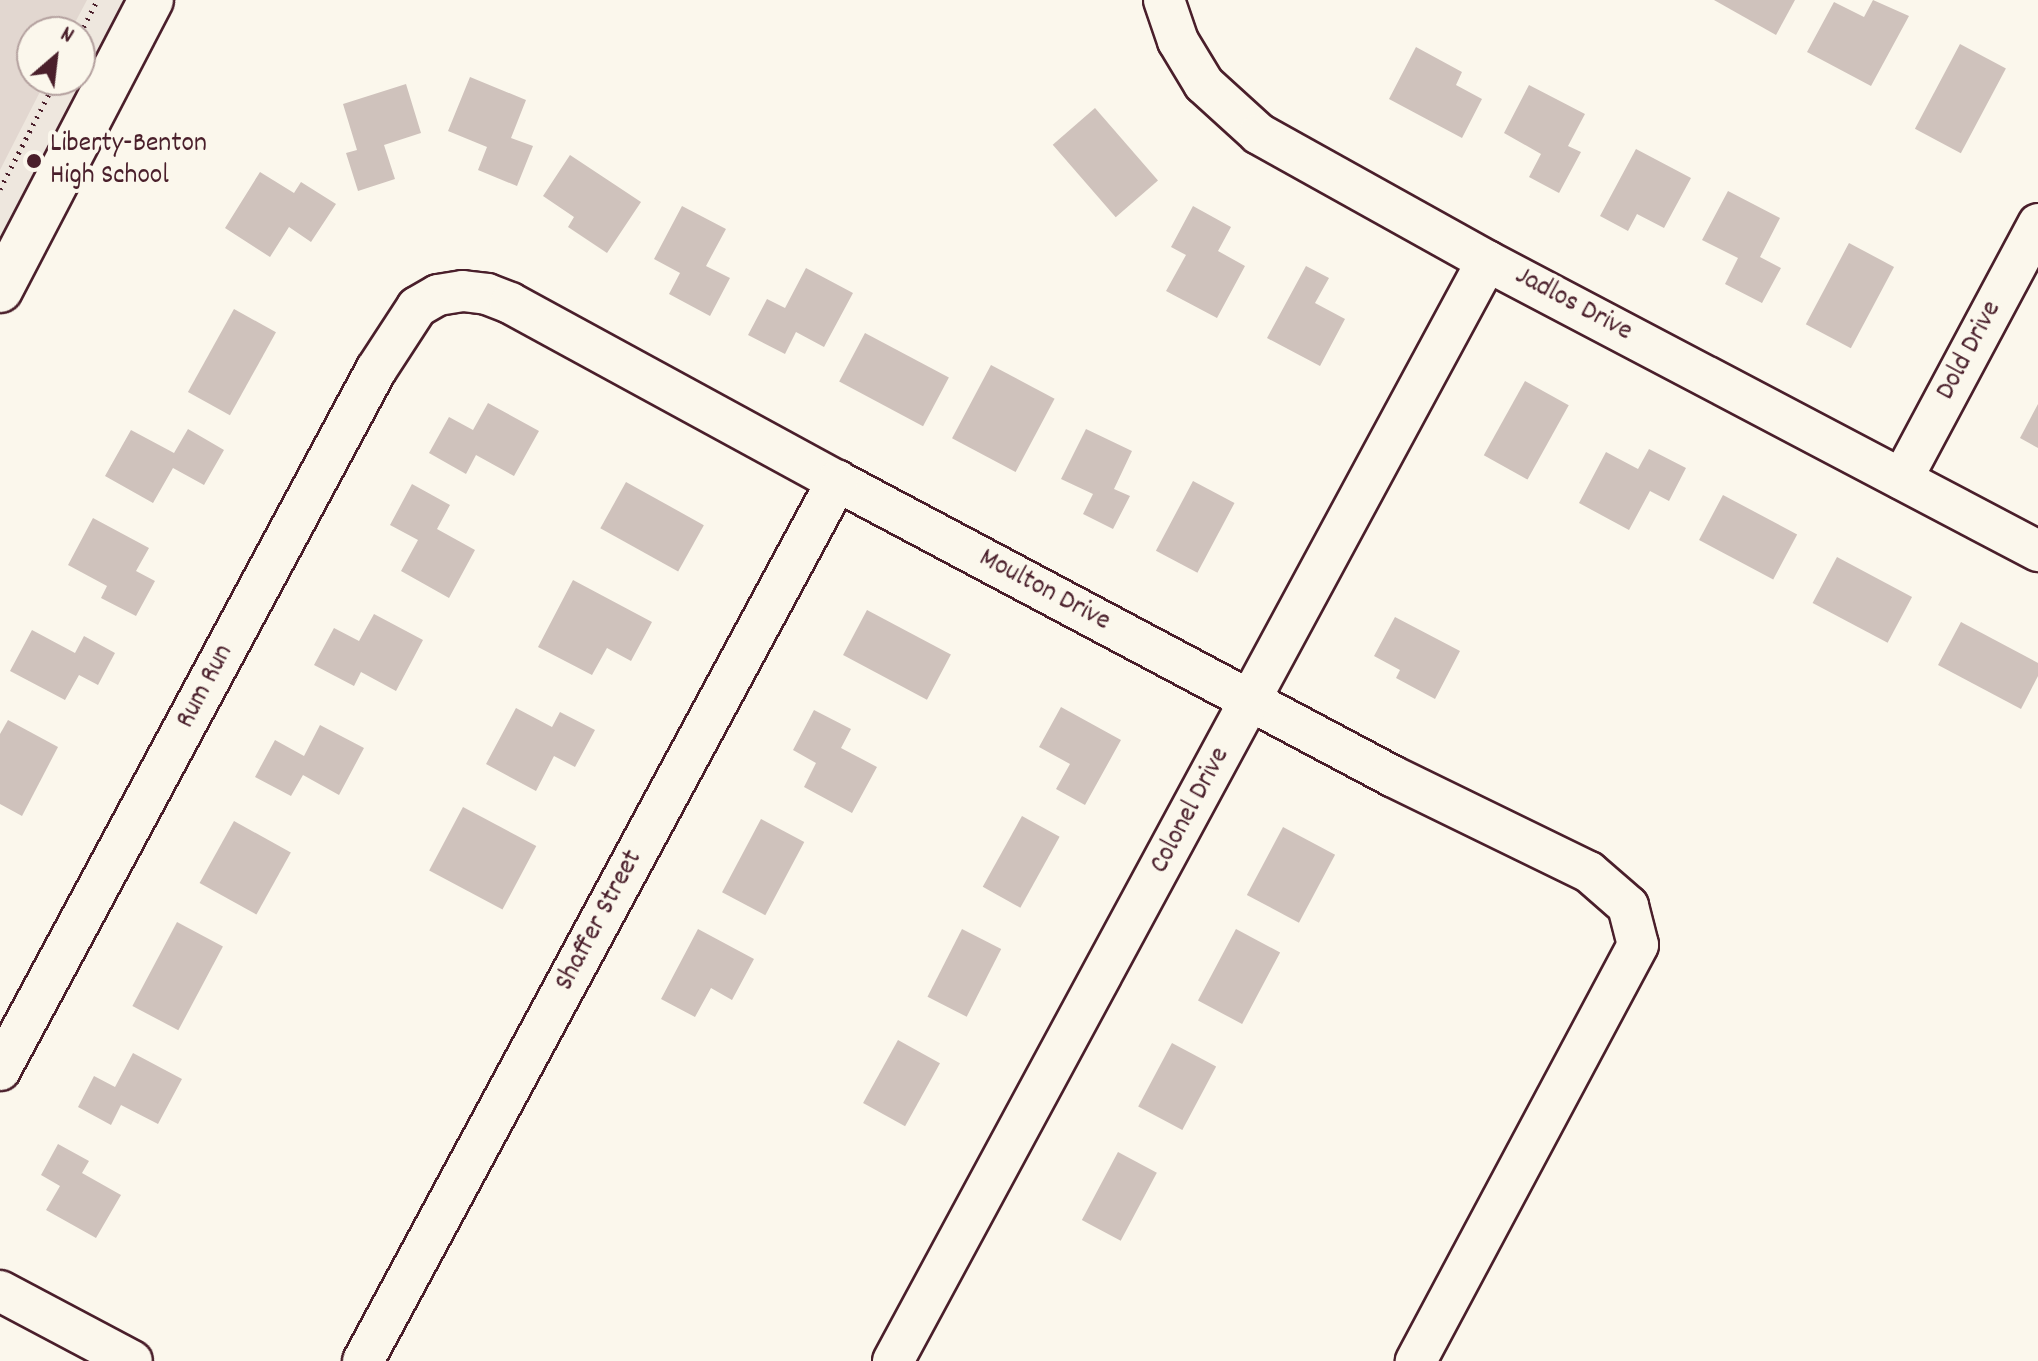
<!DOCTYPE html>
<html>
<head>
<meta charset="utf-8">
<style>
  body { margin:0 }
  #map { position:relative; width:2038px; height:1361px; overflow:hidden; background:#fbf7ec; font-family:Dekko,sans-serif }
  div>[style] { position:absolute }
  [style*='--x'] { left:calc(var(--x)*1px); top:calc(var(--y)*1px); width:calc(var(--w)*1px); rotate:calc(var(--a)*1deg) }
  .built>* { inset:0; background:#eee7de }
  .green>* { inset:0; background:#e2d7d0 }
  .building>* { inset:0; background:#cfc2bc; transform-origin:0 0 }
  .path>* { height:5px; margin-top:-2.5px; transform-origin:0; background:repeating-linear-gradient(90deg,#4a1f2b 0 2px,transparent 0 8px) }
  .roads { filter:drop-shadow(2px 0 #4a1f2b) drop-shadow(-2px 0 #4a1f2b) drop-shadow(0 2px #4a1f2b) drop-shadow(0 -2px #4a1f2b) }
  .street>* { height:40px; margin:-20px; padding:0 20px; transform-origin:20px; border-radius:20px; background:#fbf7ec }
  .secondary>* { height:44px; margin:-22px; padding:0 22px; transform-origin:22px; border-radius:22px; background:#fbf7ec }
  .dots>* { width:22px; height:22px; translate:-50% -50%; box-sizing:border-box; border:4px solid #fbf7ec; border-radius:50% }
  span { translate:-50% -50%; white-space:nowrap; text-align:center; line-height:1.15; -webkit-text-stroke:8px #fbf7ec; paint-order:stroke }
  .poi-label { font-size:28px; color:#4a1f2b }
  .left { translate:0 -50%; text-align:left }
  .street-label { font-size:28px; color:#4a1f2b }
  .north { position:absolute; left:16px; top:16px; width:80px; height:80px; box-sizing:border-box; background:#fbf7ec; border:2px solid #b4a19f; border-radius:50%; rotate:28deg; font-size:22px; font-weight:700; line-height:32px; text-align:center; color:#4a1f2b }
  .north::after { content:''; display:block; margin:auto; width:28px; height:36px; background:#4a1f2b; clip-path:polygon(50% 0,100% 100%,50% 72%,0 100%) }
</style>
</head>
<body>
<div id="map">
  <div class="built">
    <div style="clip-path:polygon(evenodd,0 0,151px 0,0 290px,0 0,32px 32px,80px 32px,80px 80px,32px 80px,32px 32px)"></div>
  </div>
  <div class="green">
    <div style="clip-path:polygon(0 0,87px 0,70px 32px,32px 32px,32px 80px,46px 80px,0 170px)"></div>
  </div>
  <div class="building">
    <div style="clip-path:polygon(1714px 0,1795px 0,1776px 35px)"></div>
    <div style="clip-path:polygon(1873px 0,1909px 16px,1871px 86px,1807px 52px,1834px 2px,1864px 17px)"></div>
    <div style="left:1960px;top:44px;width:52px;height:96px;rotate:28deg"></div>
    <div style="clip-path:polygon(1416px 47px,1462px 72px,1456px 85px,1482px 99px,1462px 138px,1389px 99px)"></div>
    <div style="clip-path:polygon(470px 77px,526px 100px,511px 138px,533px 146px,517px 186px,478px 170px,487px 147px,448px 131px)"></div>
    <div style="clip-path:polygon(406px 84px,421px 133px,384px 145px,395px 179px,358px 191px,346px 153px,357px 150px,343px 104px)"></div>
    <div style="clip-path:polygon(1529px 85px,1585px 114px,1568px 146px,1581px 152px,1559px 193px,1529px 177px,1541px 154px,1504px 133px)"></div>
    <div style="left:1095px;top:108px;width:96px;height:56px;rotate:49deg"></div>
    <div style="clip-path:polygon(1636px 149px,1691px 178px,1664px 228px,1637px 214px,1628px 231px,1600px 216px)"></div>
    <div style="clip-path:polygon(570px 155px,641px 202px,607px 253px,568px 227px,574px 217px,543px 196px)"></div>
    <div style="clip-path:polygon(260px 172px,294px 193px,301px 182px,336px 204px,311px 242px,289px 227px,270px 257px,225px 228px)"></div>
    <div style="clip-path:polygon(1728px 191px,1780px 218px,1760px 257px,1781px 268px,1762px 303px,1725px 284px,1738px 258px,1702px 240px)"></div>
    <div style="clip-path:polygon(682px 206px,726px 229px,706px 266px,730px 278px,710px 316px,669px 294px,680px 273px,654px 259px)"></div>
    <div style="clip-path:polygon(1193px 206px,1231px 227px,1218px 251px,1245px 266px,1217px 318px,1166px 291px,1186px 255px,1171px 247px)"></div>
    <div style="left:1849px;top:243px;width:51px;height:92px;rotate:28deg"></div>
    <div style="clip-path:polygon(1306px 266px,1329px 278px,1315px 303px,1345px 319px,1320px 366px,1267px 338px)"></div>
    <div style="clip-path:polygon(806px 268px,853px 293px,824px 347px,796px 332px,785px 354px,748px 335px,767px 299px,785px 308px)"></div>
    <div style="left:234px;top:309px;width:48px;height:95px;rotate:29deg"></div>
    <div style="left:865px;top:333px;width:95px;height:55px;rotate:28deg"></div>
    <div style="left:991px;top:365px;width:72px;height:83px;rotate:28deg"></div>
    <div style="left:1525px;top:381px;width:50px;height:85px;rotate:29deg"></div>
    <div style="clip-path:polygon(488px 403px,539px 431px,514px 476px,476px 455px,466px 474px,429px 453px,449px 417px,473px 430px)"></div>
    <div style="clip-path:polygon(2038px 404px,2038px 448px,2020px 438px)"></div>
    <div style="clip-path:polygon(188px 429px,224px 450px,204px 485px,173px 468px,153px 503px,105px 476px,131px 430px,174px 453px)"></div>
    <div style="clip-path:polygon(1086px 429px,1132px 451px,1114px 489px,1130px 496px,1113px 529px,1083px 514px,1093px 494px,1061px 479px)"></div>
    <div style="clip-path:polygon(1649px 449px,1686px 468px,1669px 501px,1650px 491px,1629px 530px,1579px 503px,1606px 452px,1638px 469px)"></div>
    <div style="left:1193px;top:481px;width:47px;height:79px;rotate:28deg"></div>
    <div style="left:626px;top:482px;width:89px;height:53px;rotate:29deg"></div>
    <div style="clip-path:polygon(412px 484px,450px 505px,437px 529px,475px 550px,449px 598px,401px 571px,418px 540px,390px 525px)"></div>
    <div style="left:1723px;top:495px;width:84px;height:51px;rotate:28deg"></div>
    <div style="clip-path:polygon(93px 518px,149px 548px,136px 571px,155px 581px,136px 616px,101px 598px,107px 586px,68px 565px)"></div>
    <div style="left:1837px;top:557px;width:85px;height:52px;rotate:28deg"></div>
    <div style="clip-path:polygon(573px 580px,652px 622px,631px 661px,607px 648px,592px 675px,538px 647px)"></div>
    <div style="left:867px;top:610px;width:95px;height:51px;rotate:28deg"></div>
    <div style="clip-path:polygon(374px 614px,423px 640px,396px 691px,361px 672px,354px 686px,314px 665px,334px 628px,359px 641px)"></div>
    <div style="clip-path:polygon(1395px 617px,1460px 651px,1435px 699px,1396px 678px,1400px 670px,1374px 656px)"></div>
    <div style="clip-path:polygon(1961px 622px,2038px 663px,2038px 676px,2021px 709px,1938px 665px)"></div>
    <div style="clip-path:polygon(32px 630px,75px 653px,84px 636px,115px 653px,98px 685px,79px 675px,65px 700px,10px 671px)"></div>
    <div style="clip-path:polygon(1061px 707px,1121px 740px,1085px 805px,1056px 789px,1070px 764px,1039px 747px)"></div>
    <div style="clip-path:polygon(516px 708px,552px 727px,560px 712px,595px 730px,575px 767px,554px 756px,536px 791px,486px 764px)"></div>
    <div style="clip-path:polygon(814px 710px,851px 729px,841px 748px,877px 767px,852px 813px,804px 787px,816px 763px,793px 750px)"></div>
    <div style="clip-path:polygon(8px 720px,58px 747px,22px 816px,0 804px,0 734px)"></div>
    <div style="clip-path:polygon(320px 725px,364px 748px,339px 795px,303px 775px,291px 796px,255px 777px,275px 740px,304px 756px)"></div>
    <div style="left:463px;top:807px;width:83px;height:72px;rotate:28deg"></div>
    <div style="left:1022px;top:816px;width:43px;height:81px;rotate:29deg"></div>
    <div style="left:761px;top:819px;width:49px;height:83px;rotate:28deg"></div>
    <div style="left:234px;top:821px;width:65px;height:71px;rotate:29deg"></div>
    <div style="left:1283px;top:827px;width:59px;height:77px;rotate:28deg"></div>
    <div style="left:177px;top:922px;width:52px;height:95px;rotate:28deg"></div>
    <div style="clip-path:polygon(698px 929px,754px 959px,732px 1000px,711px 988px,695px 1017px,661px 999px)"></div>
    <div style="left:962px;top:929px;width:44px;height:76px;rotate:27deg"></div>
    <div style="left:1236px;top:929px;width:50px;height:81px;rotate:28deg"></div>
    <div style="left:898px;top:1040px;width:48px;height:72px;rotate:29deg"></div>
    <div style="left:1172px;top:1043px;width:50px;height:72px;rotate:28deg"></div>
    <div style="clip-path:polygon(133px 1053px,182px 1079px,158px 1124px,121px 1105px,111px 1125px,78px 1107px,94px 1076px,115px 1087px)"></div>
    <div style="clip-path:polygon(58px 1144px,89px 1161px,82px 1173px,121px 1195px,96px 1238px,46px 1210px,60px 1186px,41px 1175px)"></div>
    <div style="left:1118px;top:1152px;width:44px;height:77px;rotate:28deg"></div>
  </div>
  <div class="path">
    <div style="--x:80;--y:34;--w:38;--a:-63"></div>
    <div style="--x:0;--y:189;--w:123;--a:-62.8"></div>
  </div>
  <div class="roads">
    <div class="street">
      <div style="--x:1164;--y:0;--w:43;--a:71.1"></div>
      <div style="--x:1178;--y:41;--w:50;--a:58.8"></div>
      <div style="--x:1204;--y:84;--w:74;--a:42.3"></div>
      <div style="--x:1259;--y:134;--w:261;--a:29.1"></div>
      <div style="--x:1487;--y:261;--w:623;--a:27.76"></div>
      <div style="--x:1902;--y:479;--w:289;--a:-61.9"></div>
      <div style="--x:0;--y:1070;--w:795;--a:-61.76"></div>
      <div style="--x:376;--y:370;--w:75;--a:-56.9"></div>
      <div style="--x:417;--y:307;--w:24;--a:-30"></div>
      <div style="--x:438;--y:295;--w:25;--a:-9"></div>
      <div style="--x:463;--y:291;--w:24;--a:7"></div>
      <div style="--x:487;--y:294;--w:25;--a:21"></div>
      <div style="--x:510;--y:303;--w:372;--a:28.6"></div>
      <div style="--x:837;--y:481;--w:629;--a:27.99"></div>
      <div style="--x:1392;--y:776;--w:219;--a:26"></div>
      <div style="--x:1589;--y:872;--w:52;--a:41.1"></div>
      <div style="--x:1628;--y:906;--w:40;--a:75.6"></div>
      <div style="--x:1638;--y:945;--w:472;--a:118.1"></div>
      <div style="--x:0;--y:1291;--w:149;--a:27.9"></div>
      <div style="--x:363;--y:1361;--w:1000;--a:-61.69"></div>
      <div style="--x:893;--y:1361;--w:1250;--a:-61.63"></div>
    </div>
    <div class="secondary">
      <div style="--x:0;--y:290;--w:327;--a:-62.5"></div>
    </div>
  </div>
  <div class="dots">
    <div style="left:34px;top:161px;background:#4a1f2b"></div>
  </div>
  <div class="poi-label">
    <span class="left" style="left:50px;top:161px">Liberty-Benton<br>High School</span>
  </div>
  <div class="street-label">
    <span style="left:1573px;top:305px;rotate:28deg">Jadlos Drive</span>
    <span style="left:1970px;top:351px;rotate:-62deg">Dold Drive</span>
    <span style="left:1044px;top:591px;rotate:28deg">Moulton Drive</span>
    <span style="left:206px;top:687px;rotate:-62deg">Rum Run</span>
    <span style="left:1191px;top:811px;rotate:-62deg">Colonel Drive</span>
    <span style="left:600px;top:921px;rotate:-62deg">Shaffer Street</span>
  </div>
  <div class="north">N</div>
</div>
</body>
</html>
